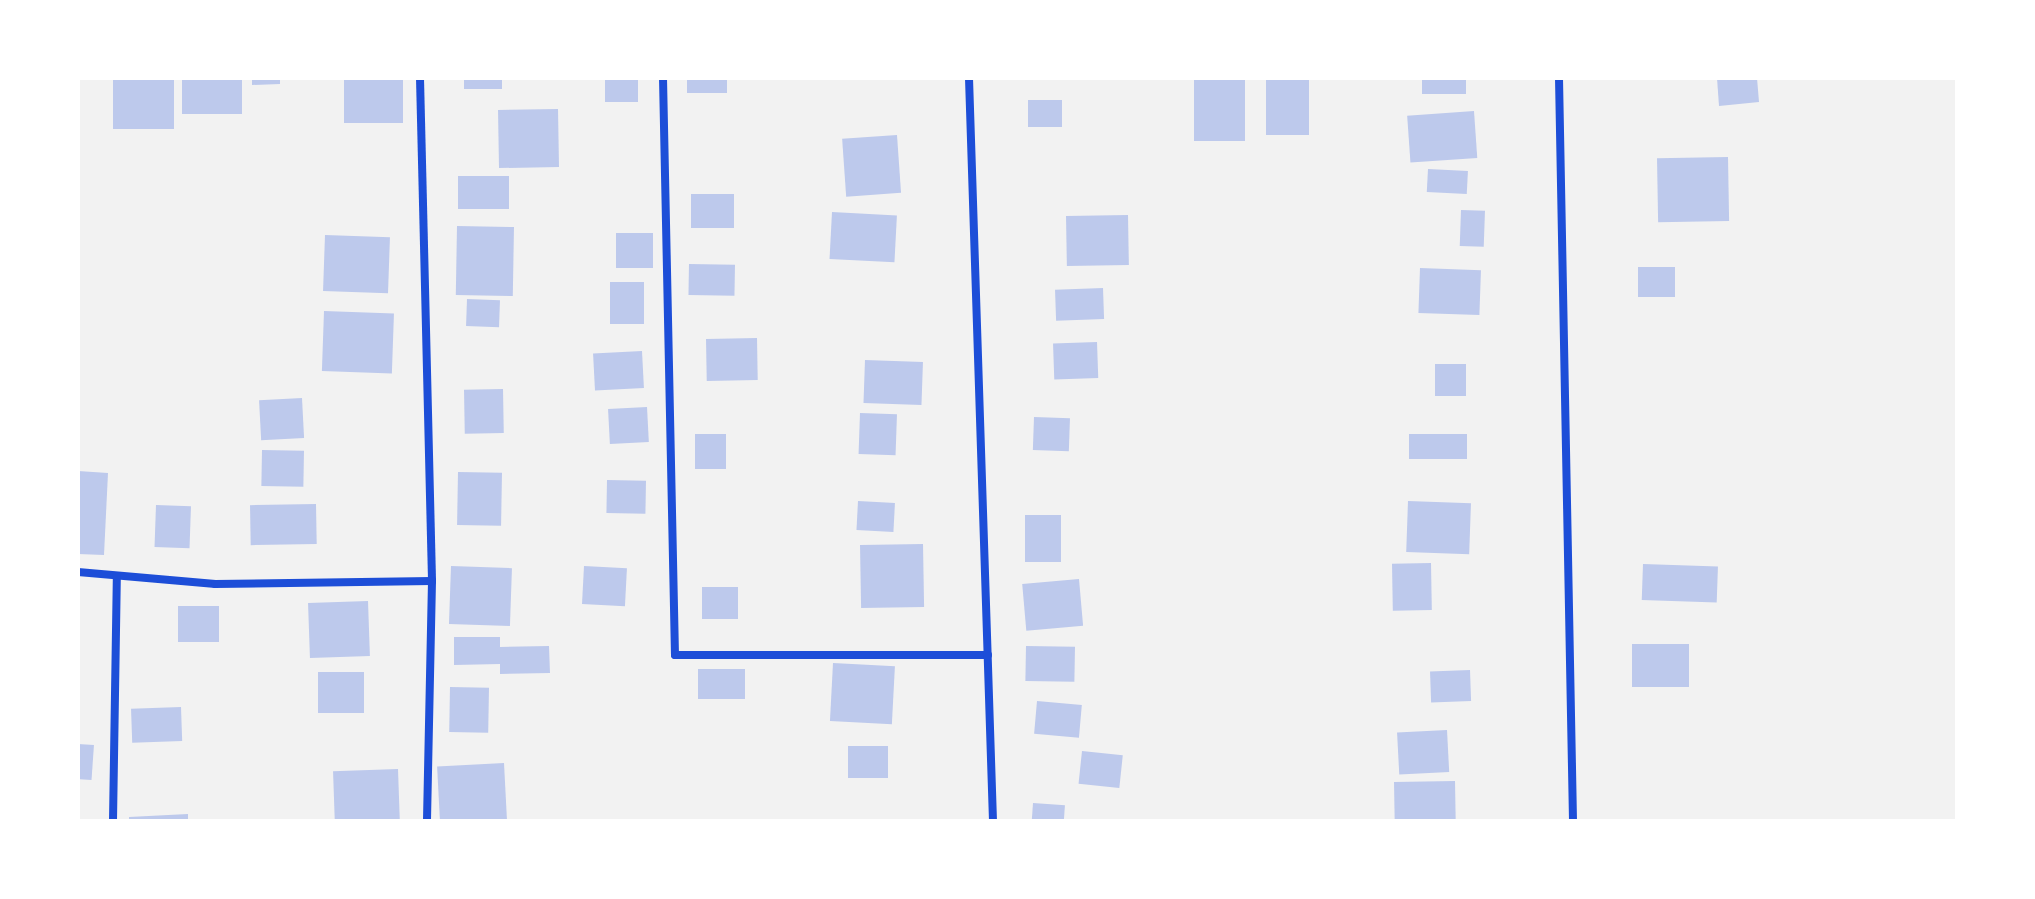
<!DOCTYPE html>
<html>
<head>
<meta charset="utf-8">
<style>
  body { margin:0 }
  #map { position:relative; width:2035px; height:899px; overflow:hidden; background:#f2f2f2; font-family:Lato,sans-serif }
  div>[style] { position:absolute }
  [style*='--x'] { left:calc(var(--x)*1px); top:calc(var(--y)*1px); width:calc(var(--w)*1px); rotate:calc(var(--a)*1deg) }
  .building>* { inset:0; background:#bdc9ec; transform-origin:0 0 }
  .minor>* { height:8px; margin:-4px; padding:0 4px; transform-origin:4px; border-radius:4px; background:#1d4ed8 }
  span { translate:-50% -50%; white-space:nowrap; text-align:center; line-height:1.15; -webkit-text-stroke:6px #fff; paint-order:stroke }
  .frame { position:absolute; inset:0; border:80px solid #fff; pointer-events:none }
</style>
</head>
<body>
<div id="map">
  <div class="building">
    <div style="left:113px;top:78px;width:61px;height:51px"></div>
    <div style="left:182px;top:78px;width:60px;height:36px"></div>
    <div style="clip-path:polygon(252px 78px,280px 78px,280px 84px,252px 85px)"></div>
    <div style="left:344px;top:78px;width:59px;height:45px"></div>
    <div style="left:464px;top:78px;width:38px;height:11px"></div>
    <div style="left:605px;top:78px;width:33px;height:24px"></div>
    <div style="left:687px;top:78px;width:40px;height:15px"></div>
    <div style="left:1194px;top:78px;width:51px;height:63px"></div>
    <div style="left:1266px;top:78px;width:43px;height:57px"></div>
    <div style="left:1422px;top:78px;width:44px;height:16px"></div>
    <div style="clip-path:polygon(1717px 78px,1757px 78px,1759px 102px,1719px 106px)"></div>
    <div style="left:1028px;top:100px;width:34px;height:27px"></div>
    <div style="left:558px;top:109px;width:58px;height:60px;rotate:89deg"></div>
    <div style="left:1474px;top:111px;width:47px;height:67px;rotate:86deg"></div>
    <div style="left:897px;top:135px;width:58px;height:55px;rotate:86deg"></div>
    <div style="left:1728px;top:157px;width:64px;height:71px;rotate:89deg"></div>
    <div style="left:1428px;top:169px;width:40px;height:23px;rotate:3deg"></div>
    <div style="left:458px;top:176px;width:51px;height:33px"></div>
    <div style="left:734px;top:194px;width:34px;height:43px;rotate:90deg"></div>
    <div style="left:1461px;top:210px;width:24px;height:36px;rotate:2deg"></div>
    <div style="left:832px;top:212px;width:65px;height:47px;rotate:3deg"></div>
    <div style="left:1128px;top:215px;width:50px;height:62px;rotate:89deg"></div>
    <div style="left:457px;top:226px;width:57px;height:69px;rotate:1deg"></div>
    <div style="left:616px;top:233px;width:37px;height:35px"></div>
    <div style="left:325px;top:235px;width:65px;height:56px;rotate:2deg"></div>
    <div style="left:689px;top:264px;width:46px;height:31px;rotate:1deg"></div>
    <div style="left:1638px;top:267px;width:37px;height:30px"></div>
    <div style="left:1420px;top:268px;width:61px;height:45px;rotate:2deg"></div>
    <div style="left:610px;top:282px;width:34px;height:42px"></div>
    <div style="left:1103px;top:288px;width:31px;height:48px;rotate:88deg"></div>
    <div style="left:467px;top:299px;width:33px;height:27px;rotate:2deg"></div>
    <div style="left:324px;top:311px;width:70px;height:60px;rotate:2deg"></div>
    <div style="left:757px;top:338px;width:42px;height:51px;rotate:89deg"></div>
    <div style="left:1097px;top:342px;width:36px;height:44px;rotate:88deg"></div>
    <div style="left:642px;top:351px;width:37px;height:49px;rotate:87deg"></div>
    <div style="left:865px;top:360px;width:58px;height:43px;rotate:2deg"></div>
    <div style="left:1466px;top:364px;width:32px;height:31px;rotate:90deg"></div>
    <div style="left:503px;top:389px;width:44px;height:39px;rotate:89deg"></div>
    <div style="left:302px;top:398px;width:40px;height:43px;rotate:87deg"></div>
    <div style="left:647px;top:407px;width:35px;height:39px;rotate:87deg"></div>
    <div style="left:860px;top:413px;width:37px;height:41px;rotate:2deg"></div>
    <div style="left:1034px;top:417px;width:36px;height:33px;rotate:2deg"></div>
    <div style="left:695px;top:434px;width:31px;height:35px"></div>
    <div style="left:1409px;top:434px;width:58px;height:25px"></div>
    <div style="left:262px;top:450px;width:42px;height:36px;rotate:1deg"></div>
    <div style="clip-path:polygon(78px 471px,108px 473px,104px 555px,78px 554px)"></div>
    <div style="left:458px;top:472px;width:44px;height:53px;rotate:1deg"></div>
    <div style="left:607px;top:480px;width:39px;height:33px;rotate:1deg"></div>
    <div style="left:858px;top:501px;width:37px;height:29px;rotate:3deg"></div>
    <div style="left:1408px;top:501px;width:63px;height:51px;rotate:2deg"></div>
    <div style="left:316px;top:504px;width:40px;height:66px;rotate:89deg"></div>
    <div style="left:156px;top:505px;width:35px;height:42px;rotate:2deg"></div>
    <div style="left:1025px;top:515px;width:36px;height:47px"></div>
    <div style="left:923px;top:544px;width:63px;height:63px;rotate:89deg"></div>
    <div style="left:1431px;top:563px;width:47px;height:39px;rotate:89deg"></div>
    <div style="left:1643px;top:564px;width:75px;height:36px;rotate:2deg"></div>
    <div style="left:451px;top:566px;width:61px;height:58px;rotate:2deg"></div>
    <div style="left:584px;top:566px;width:43px;height:38px;rotate:3deg"></div>
    <div style="left:1079px;top:579px;width:47px;height:57px;rotate:85deg"></div>
    <div style="left:702px;top:587px;width:36px;height:32px"></div>
    <div style="left:368px;top:601px;width:55px;height:60px;rotate:88deg"></div>
    <div style="left:178px;top:606px;width:41px;height:36px"></div>
    <div style="clip-path:polygon(454px 637px,500px 637px,500px 647px,549px 646px,550px 673px,500px 674px,500px 664px,454px 665px)"></div>
    <div style="left:1632px;top:644px;width:57px;height:43px"></div>
    <div style="left:1026px;top:646px;width:49px;height:35px;rotate:1deg"></div>
    <div style="left:833px;top:663px;width:62px;height:58px;rotate:3deg"></div>
    <div style="left:698px;top:669px;width:47px;height:30px"></div>
    <div style="left:1470px;top:670px;width:31px;height:40px;rotate:88deg"></div>
    <div style="left:318px;top:672px;width:46px;height:41px"></div>
    <div style="left:450px;top:687px;width:39px;height:45px;rotate:1deg"></div>
    <div style="left:1037px;top:701px;width:45px;height:33px;rotate:5deg"></div>
    <div style="left:181px;top:707px;width:34px;height:50px;rotate:88deg"></div>
    <div style="left:1447px;top:730px;width:42px;height:50px;rotate:87deg"></div>
    <div style="left:78px;top:744px;width:16px;height:35px;rotate:4deg"></div>
    <div style="left:848px;top:746px;width:40px;height:32px"></div>
    <div style="left:1082px;top:751px;width:41px;height:33px;rotate:6deg"></div>
    <div style="left:504px;top:763px;width:57px;height:67px;rotate:87deg"></div>
    <div style="left:398px;top:769px;width:52px;height:65px;rotate:88deg"></div>
    <div style="left:1455px;top:781px;width:40px;height:61px;rotate:89deg"></div>
    <div style="left:1033px;top:803px;width:32px;height:18px;rotate:4deg"></div>
    <div style="clip-path:polygon(188px 814px,188px 821px,129px 821px,129px 817px)"></div>
  </div>
  <div class="minor">
    <div style="--x:420;--y:78;--w:503;--a:88.63"></div>
    <div style="--x:432;--y:581;--w:240;--a:91.2"></div>
    <div style="--x:663;--y:78;--w:577;--a:88.81"></div>
    <div style="--x:675;--y:655;--w:313;--a:0"></div>
    <div style="--x:969;--y:78;--w:743;--a:88.15"></div>
    <div style="--x:1559;--y:78;--w:743;--a:88.92"></div>
    <div style="--x:78;--y:572;--w:138;--a:5"></div>
    <div style="--x:215;--y:584;--w:217;--a:-0.8"></div>
    <div style="--x:113;--y:821;--w:245;--a:-89.1"></div>
  </div>
  <div class="frame"></div>
</div>
</body>
</html>
